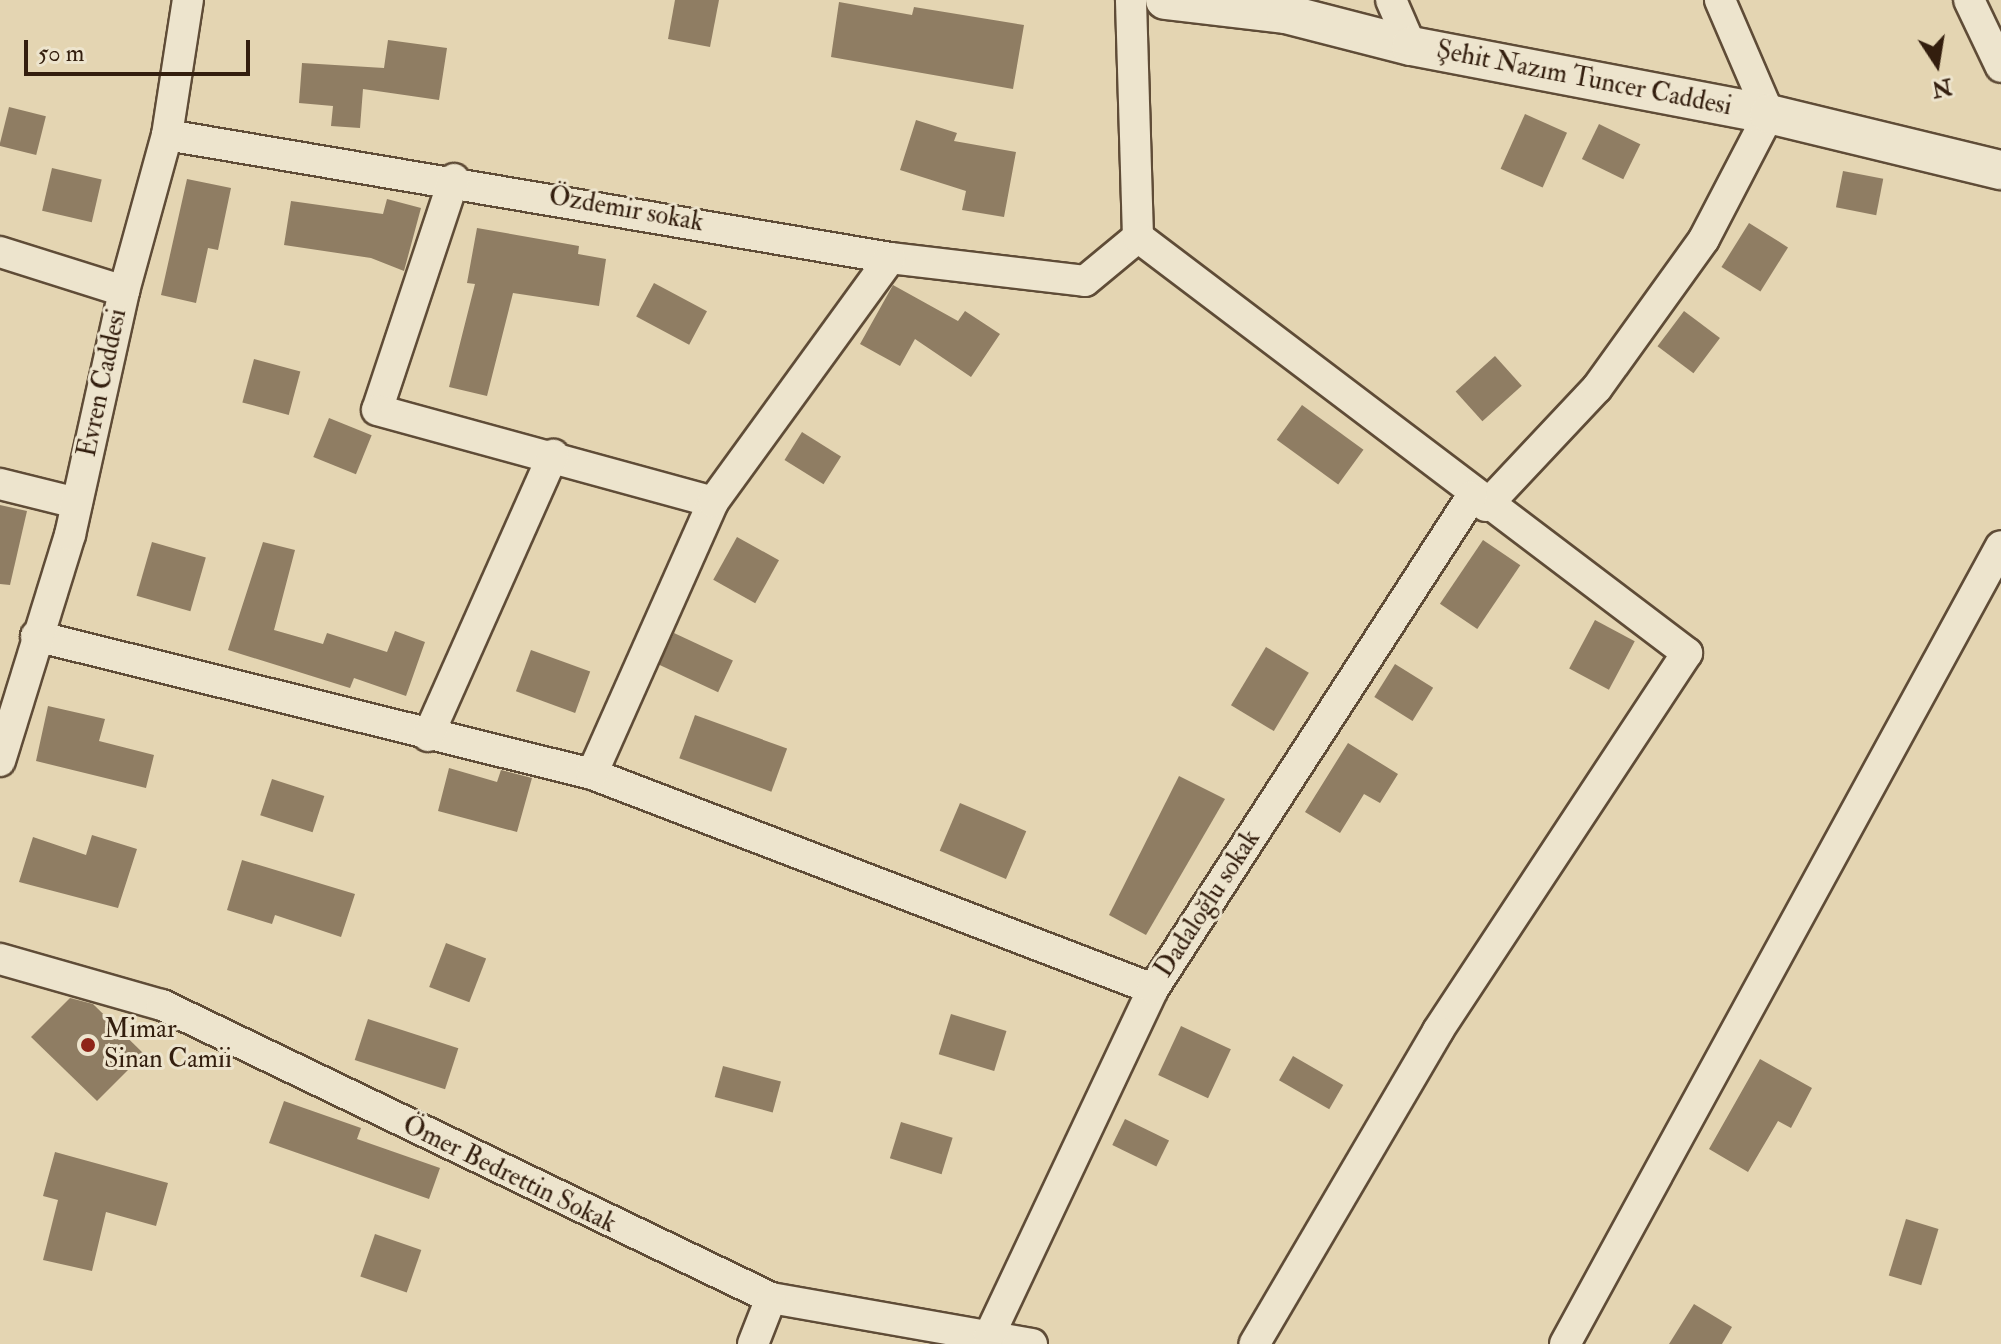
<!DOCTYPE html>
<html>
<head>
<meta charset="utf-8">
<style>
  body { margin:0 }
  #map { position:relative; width:2001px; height:1344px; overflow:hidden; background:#e4d5b2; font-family:"IM FELL Double Pica",serif }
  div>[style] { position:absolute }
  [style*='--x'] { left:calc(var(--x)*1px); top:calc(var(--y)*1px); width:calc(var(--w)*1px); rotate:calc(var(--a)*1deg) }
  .building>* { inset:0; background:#8f7d63; transform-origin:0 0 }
  .roads { filter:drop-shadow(2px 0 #5f4c37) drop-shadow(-2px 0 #5f4c37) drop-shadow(0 2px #5f4c37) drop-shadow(0 -2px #5f4c37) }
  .minor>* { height:30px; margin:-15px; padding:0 15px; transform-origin:15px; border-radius:15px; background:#ede4cd }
  .tertiary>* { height:38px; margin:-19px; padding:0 19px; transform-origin:19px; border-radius:19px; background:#ede4cd }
  .dots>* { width:22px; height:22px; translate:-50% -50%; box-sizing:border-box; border:4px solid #ede4cd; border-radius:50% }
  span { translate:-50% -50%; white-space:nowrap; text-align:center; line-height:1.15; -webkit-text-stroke:6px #ede4cd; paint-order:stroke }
  .street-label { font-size:26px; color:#331e0e }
  .poi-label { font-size:26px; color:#331e0e }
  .left { translate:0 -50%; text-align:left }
  .north { position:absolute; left:1897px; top:24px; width:80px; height:80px; -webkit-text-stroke:6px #ede4cd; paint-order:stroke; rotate:168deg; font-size:22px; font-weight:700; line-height:32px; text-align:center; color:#331e0e }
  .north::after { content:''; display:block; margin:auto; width:28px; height:36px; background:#331e0e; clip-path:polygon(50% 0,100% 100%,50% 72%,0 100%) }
  .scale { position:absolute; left:24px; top:40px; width:226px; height:36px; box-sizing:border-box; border:4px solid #331e0e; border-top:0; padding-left:10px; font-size:24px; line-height:28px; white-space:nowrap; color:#331e0e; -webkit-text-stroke:6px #ede4cd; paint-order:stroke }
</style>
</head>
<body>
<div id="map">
  <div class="building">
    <div style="clip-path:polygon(675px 0,719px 0,710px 47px,668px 39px)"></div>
    <div style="clip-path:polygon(839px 2px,912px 15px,914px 7px,1024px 25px,1013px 89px,831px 57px)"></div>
    <div style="clip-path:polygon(388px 40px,447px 48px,439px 100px,363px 89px,360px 128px,331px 126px,333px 106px,299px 103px,302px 63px,384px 68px)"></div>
    <div style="left:9px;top:107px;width:38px;height:40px;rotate:14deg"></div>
    <div style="left:1525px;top:114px;width:46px;height:60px;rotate:24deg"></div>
    <div style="clip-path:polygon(916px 120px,957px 133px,954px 141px,1016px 152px,1004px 217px,962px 210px,966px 191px,900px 170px)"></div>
    <div style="left:1599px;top:124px;width:46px;height:39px;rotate:26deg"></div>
    <div style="left:52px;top:168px;width:51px;height:44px;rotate:13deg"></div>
    <div style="left:1843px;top:171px;width:41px;height:37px;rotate:11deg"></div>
    <div style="clip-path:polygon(187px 179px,231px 188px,218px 250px,208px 248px,196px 303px,161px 295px)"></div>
    <div style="clip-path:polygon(387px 199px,421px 208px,404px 271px,371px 258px,284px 245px,291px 201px,383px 214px)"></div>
    <div style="left:1749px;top:223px;width:46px;height:52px;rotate:32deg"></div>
    <div style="clip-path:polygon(477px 228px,579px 246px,578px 254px,606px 259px,599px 306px,513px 293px,487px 396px,449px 387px,475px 284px,467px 283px)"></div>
    <div style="left:654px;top:283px;width:60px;height:38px;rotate:28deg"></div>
    <div style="clip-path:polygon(893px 285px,958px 321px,965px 311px,1000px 334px,971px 377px,915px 339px,900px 366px,860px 344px)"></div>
    <div style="left:1684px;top:311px;width:45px;height:44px;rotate:37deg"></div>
    <div style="left:1495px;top:356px;width:40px;height:53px;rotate:48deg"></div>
    <div style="left:254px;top:359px;width:48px;height:45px;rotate:15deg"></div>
    <div style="left:1302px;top:405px;width:76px;height:43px;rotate:36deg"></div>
    <div style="left:329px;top:418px;width:46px;height:42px;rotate:22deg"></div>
    <div style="left:802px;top:432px;width:46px;height:33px;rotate:32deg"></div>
    <div style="clip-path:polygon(0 505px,27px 511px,10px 585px,0 584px)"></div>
    <div style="left:737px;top:537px;width:48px;height:49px;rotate:29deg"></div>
    <div style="left:1483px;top:540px;width:45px;height:77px;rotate:34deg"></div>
    <div style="left:152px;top:542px;width:56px;height:56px;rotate:16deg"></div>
    <div style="clip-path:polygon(263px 542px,295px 550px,274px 630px,323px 644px,327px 633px,387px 652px,395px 631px,425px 642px,406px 696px,354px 678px,350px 688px,228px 650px)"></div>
    <div style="left:1595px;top:620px;width:45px;height:55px;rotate:28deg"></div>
    <div style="left:674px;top:633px;width:65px;height:35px;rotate:25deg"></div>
    <div style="left:1266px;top:647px;width:50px;height:68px;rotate:31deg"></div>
    <div style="left:531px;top:650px;width:63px;height:44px;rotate:20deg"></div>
    <div style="left:1395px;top:664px;width:45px;height:39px;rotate:32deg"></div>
    <div style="clip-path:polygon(48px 706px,105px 719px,99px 741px,154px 755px,146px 788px,36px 761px)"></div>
    <div style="left:695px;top:715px;width:98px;height:46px;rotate:20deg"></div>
    <div style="clip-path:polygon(1348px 743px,1398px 774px,1380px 803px,1364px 794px,1340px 833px,1305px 812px)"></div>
    <div style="clip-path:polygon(449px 768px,497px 782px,501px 770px,532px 778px,517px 832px,438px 811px)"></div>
    <div style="clip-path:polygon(1179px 776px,1225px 799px,1146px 935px,1109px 915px)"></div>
    <div style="left:272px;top:779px;width:55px;height:38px;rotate:18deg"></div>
    <div style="left:960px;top:803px;width:72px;height:52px;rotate:23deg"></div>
    <div style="clip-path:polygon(92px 835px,137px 849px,118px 908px,19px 882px,33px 837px,86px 855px)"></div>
    <div style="clip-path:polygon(242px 860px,355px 894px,341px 937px,275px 915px,272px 924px,227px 910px)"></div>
    <div style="left:446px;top:943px;width:43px;height:47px;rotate:21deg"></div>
    <div style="clip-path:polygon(70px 998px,93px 1004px,144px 1054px,97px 1101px,31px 1037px)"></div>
    <div style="left:951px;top:1014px;width:58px;height:42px;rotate:17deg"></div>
    <div style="left:368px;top:1019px;width:95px;height:43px;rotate:18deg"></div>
    <div style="left:1181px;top:1026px;width:55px;height:54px;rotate:25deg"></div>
    <div style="left:1293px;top:1056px;width:58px;height:28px;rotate:30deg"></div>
    <div style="clip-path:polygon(1760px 1059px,1812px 1088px,1791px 1128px,1778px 1121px,1748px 1172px,1709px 1149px)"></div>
    <div style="left:723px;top:1066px;width:60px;height:32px;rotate:15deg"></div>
    <div style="clip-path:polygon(284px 1101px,361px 1128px,357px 1139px,440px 1168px,429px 1199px,269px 1143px)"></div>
    <div style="left:1125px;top:1119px;width:49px;height:29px;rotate:26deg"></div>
    <div style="left:901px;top:1122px;width:54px;height:38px;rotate:17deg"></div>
    <div style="clip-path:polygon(55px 1152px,168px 1183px,156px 1226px,106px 1212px,92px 1271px,43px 1260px,58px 1200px,43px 1196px)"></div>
    <div style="left:1906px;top:1219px;width:34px;height:59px;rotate:17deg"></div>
    <div style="left:375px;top:1234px;width:49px;height:45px;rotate:19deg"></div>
    <div style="clip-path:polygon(1694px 1304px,1732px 1327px,1722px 1344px,1669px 1344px)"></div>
  </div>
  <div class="roads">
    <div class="minor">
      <div style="--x:1391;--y:0;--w:50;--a:66.5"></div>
      <div style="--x:1969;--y:0;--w:74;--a:64.5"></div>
      <div style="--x:167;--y:135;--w:733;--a:9.65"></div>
      <div style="--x:890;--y:258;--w:196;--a:6.7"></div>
      <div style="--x:1085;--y:281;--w:69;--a:-39.7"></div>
      <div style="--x:1138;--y:237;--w:237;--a:-91.7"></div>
      <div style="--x:454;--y:179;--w:243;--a:108.4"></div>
      <div style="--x:377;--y:410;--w:348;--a:15.3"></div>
      <div style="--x:1138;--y:237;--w:689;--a:37.15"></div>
      <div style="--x:1687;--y:653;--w:453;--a:123.4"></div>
      <div style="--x:1438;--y:1031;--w:363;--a:120.4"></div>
      <div style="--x:0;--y:252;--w:130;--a:17.5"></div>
      <div style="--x:0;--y:484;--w:79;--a:13.9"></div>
      <div style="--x:1486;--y:506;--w:162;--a:-46.8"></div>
      <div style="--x:1597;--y:388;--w:183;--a:-54.3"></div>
      <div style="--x:1704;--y:239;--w:141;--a:-62.5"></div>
      <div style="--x:1769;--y:114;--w:124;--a:-113.3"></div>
      <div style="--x:36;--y:636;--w:573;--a:13.94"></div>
      <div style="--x:592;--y:774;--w:601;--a:20.97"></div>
      <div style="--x:428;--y:736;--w:308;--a:-66"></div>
      <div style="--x:0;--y:761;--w:237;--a:-72.8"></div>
      <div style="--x:70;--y:535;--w:250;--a:-77.5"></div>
      <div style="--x:124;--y:291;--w:162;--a:-74.6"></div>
      <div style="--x:167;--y:135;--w:137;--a:-81.2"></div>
      <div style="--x:592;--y:774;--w:298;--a:-66"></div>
      <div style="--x:713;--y:502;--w:301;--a:-54"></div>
      <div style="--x:0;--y:959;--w:168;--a:15.9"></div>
      <div style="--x:162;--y:1005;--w:676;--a:25.69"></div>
      <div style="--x:771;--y:1298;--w:265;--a:10"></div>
      <div style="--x:989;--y:1336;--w:384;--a:-64.7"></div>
      <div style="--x:1153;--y:989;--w:587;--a:-57.09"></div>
      <div style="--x:753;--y:1344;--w:49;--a:-68.6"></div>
      <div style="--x:1565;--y:1344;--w:909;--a:-61.35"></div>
    </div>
    <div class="tertiary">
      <div style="--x:1165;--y:0;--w:122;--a:6.6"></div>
      <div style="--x:1286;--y:14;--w:129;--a:14.4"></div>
      <div style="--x:1411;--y:46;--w:364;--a:10.8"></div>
      <div style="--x:1769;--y:114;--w:239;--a:13.6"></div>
    </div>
  </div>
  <div class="dots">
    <div style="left:88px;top:1045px;background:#8f2418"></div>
  </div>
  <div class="street-label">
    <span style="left:1584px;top:79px;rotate:11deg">Şehit Nazım Tuncer Caddesi</span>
    <span style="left:626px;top:210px;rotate:10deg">Özdemir sokak</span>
    <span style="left:103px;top:383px;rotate:-78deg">Evren Caddesi</span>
    <span style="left:1208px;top:904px;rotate:-57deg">Dadaloğlu sokak</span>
    <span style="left:509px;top:1175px;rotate:26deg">Ömer Bedrettin Sokak</span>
  </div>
  <div class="poi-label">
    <span class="left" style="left:104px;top:1045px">Mimar<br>Sinan Camii</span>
  </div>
  <div class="north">N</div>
  <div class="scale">50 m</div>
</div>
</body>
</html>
